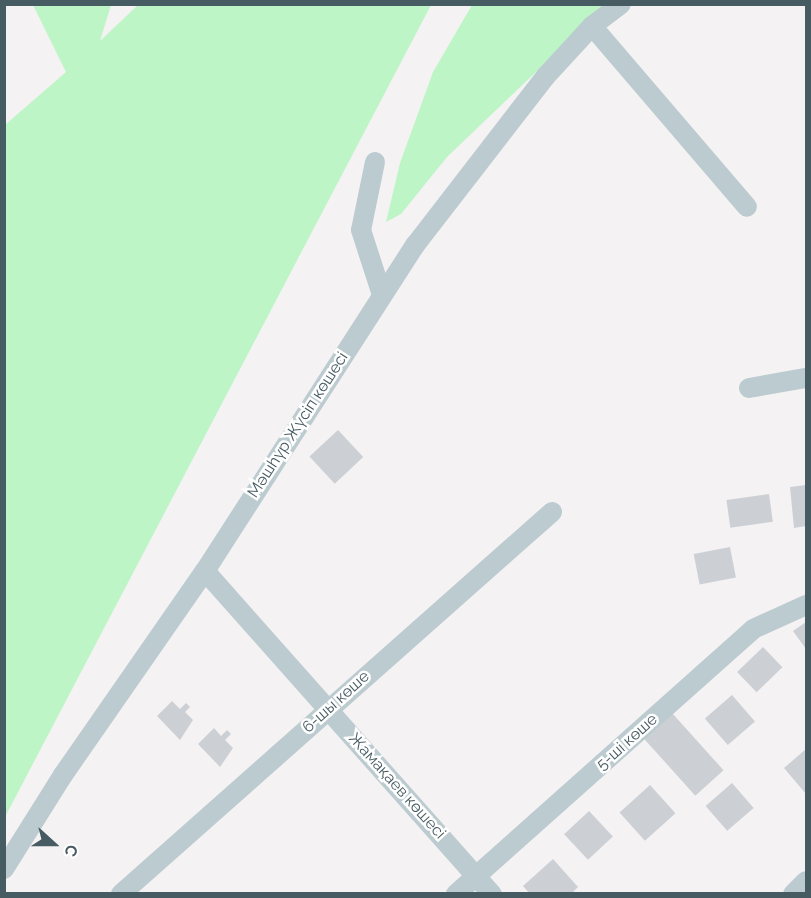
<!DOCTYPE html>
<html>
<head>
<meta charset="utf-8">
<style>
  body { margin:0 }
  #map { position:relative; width:811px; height:898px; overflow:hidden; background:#f4f2f2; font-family:Raleway,sans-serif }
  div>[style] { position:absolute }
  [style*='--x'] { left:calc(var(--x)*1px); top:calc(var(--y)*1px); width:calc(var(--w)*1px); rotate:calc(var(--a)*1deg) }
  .green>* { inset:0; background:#bdf5c7 }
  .building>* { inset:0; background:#ccd0d5; transform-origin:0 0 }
  .minor>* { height:20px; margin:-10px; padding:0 10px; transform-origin:10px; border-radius:10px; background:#bccbd0 }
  span { translate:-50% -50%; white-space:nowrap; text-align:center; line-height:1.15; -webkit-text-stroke:5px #fff; paint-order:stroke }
  .street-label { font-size:16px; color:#475b62 }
  .frame { position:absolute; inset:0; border:6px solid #475b62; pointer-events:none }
  .north { position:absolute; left:24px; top:814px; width:60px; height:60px; -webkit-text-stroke:4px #fff; paint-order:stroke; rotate:111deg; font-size:16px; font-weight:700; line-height:24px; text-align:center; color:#475b62 }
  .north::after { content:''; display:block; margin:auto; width:21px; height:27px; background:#475b62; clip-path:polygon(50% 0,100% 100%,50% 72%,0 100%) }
</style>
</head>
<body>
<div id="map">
  <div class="green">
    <div style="clip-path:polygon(33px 5px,111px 5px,100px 41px,138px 5px,431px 5px,5px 817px,5px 125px,66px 72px)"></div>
    <div style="clip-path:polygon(472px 5px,606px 5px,447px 157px,401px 214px,386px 222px,400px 163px,433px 72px)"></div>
  </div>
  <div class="building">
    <div style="left:338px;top:430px;width:37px;height:39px;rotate:47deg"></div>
    <div style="clip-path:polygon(806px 485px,806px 526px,794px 528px,790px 487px)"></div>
    <div style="left:769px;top:494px;width:28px;height:43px;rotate:82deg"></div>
    <div style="left:730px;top:547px;width:31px;height:37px;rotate:79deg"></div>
    <div style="clip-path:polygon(806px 622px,806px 649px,793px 631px)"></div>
    <div style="left:763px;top:647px;width:28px;height:36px;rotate:46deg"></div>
    <div style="left:732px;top:695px;width:35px;height:36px;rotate:49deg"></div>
    <div style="clip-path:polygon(172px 701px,180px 709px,186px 703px,190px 707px,185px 712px,193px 720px,180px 740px,157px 716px)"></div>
    <div style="left:672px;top:713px;width:77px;height:38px;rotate:48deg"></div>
    <div style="clip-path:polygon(214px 728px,221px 736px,227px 730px,231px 734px,225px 740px,233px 748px,220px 767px,198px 744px)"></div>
    <div style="clip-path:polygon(806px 749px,806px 794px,784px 768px)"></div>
    <div style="left:732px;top:783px;width:33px;height:35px;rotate:49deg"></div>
    <div style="left:650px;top:785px;width:38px;height:41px;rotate:48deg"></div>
    <div style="left:589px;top:811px;width:35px;height:34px;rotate:47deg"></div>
    <div style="clip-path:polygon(553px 859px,578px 887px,571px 894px,530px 894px,523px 886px)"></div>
  </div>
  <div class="minor">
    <div style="--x:592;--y:26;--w:238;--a:49.4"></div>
    <div style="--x:375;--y:162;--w:69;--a:101.6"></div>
    <div style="--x:361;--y:230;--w:68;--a:72.1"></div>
    <div style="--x:749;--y:388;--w:58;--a:-10"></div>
    <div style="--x:205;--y:571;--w:432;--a:48.4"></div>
    <div style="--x:4;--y:869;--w:111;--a:-57.9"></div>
    <div style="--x:63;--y:775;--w:249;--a:-55.2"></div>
    <div style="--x:205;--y:571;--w:389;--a:-57.2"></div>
    <div style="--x:416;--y:244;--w:212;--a:-52.3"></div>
    <div style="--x:546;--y:76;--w:68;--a:-47.4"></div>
    <div style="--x:592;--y:26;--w:36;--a:-37"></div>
    <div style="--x:121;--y:894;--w:576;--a:-41.55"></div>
    <div style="--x:456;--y:894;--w:398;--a:-41.7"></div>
    <div style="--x:753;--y:629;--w:58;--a:-24.4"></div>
    <div style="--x:793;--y:894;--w:18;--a:-45"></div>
  </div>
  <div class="street-label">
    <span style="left:298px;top:425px;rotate:-57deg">Мәшhүр Жүсіп көшесі</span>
    <span style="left:336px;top:702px;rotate:-42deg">6-шы көше</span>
    <span style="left:627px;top:742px;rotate:-42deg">5-ші көше</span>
    <span style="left:397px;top:786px;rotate:48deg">Жамақаев көшесі</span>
  </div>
  <div class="frame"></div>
  <div class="north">С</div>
</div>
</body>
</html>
